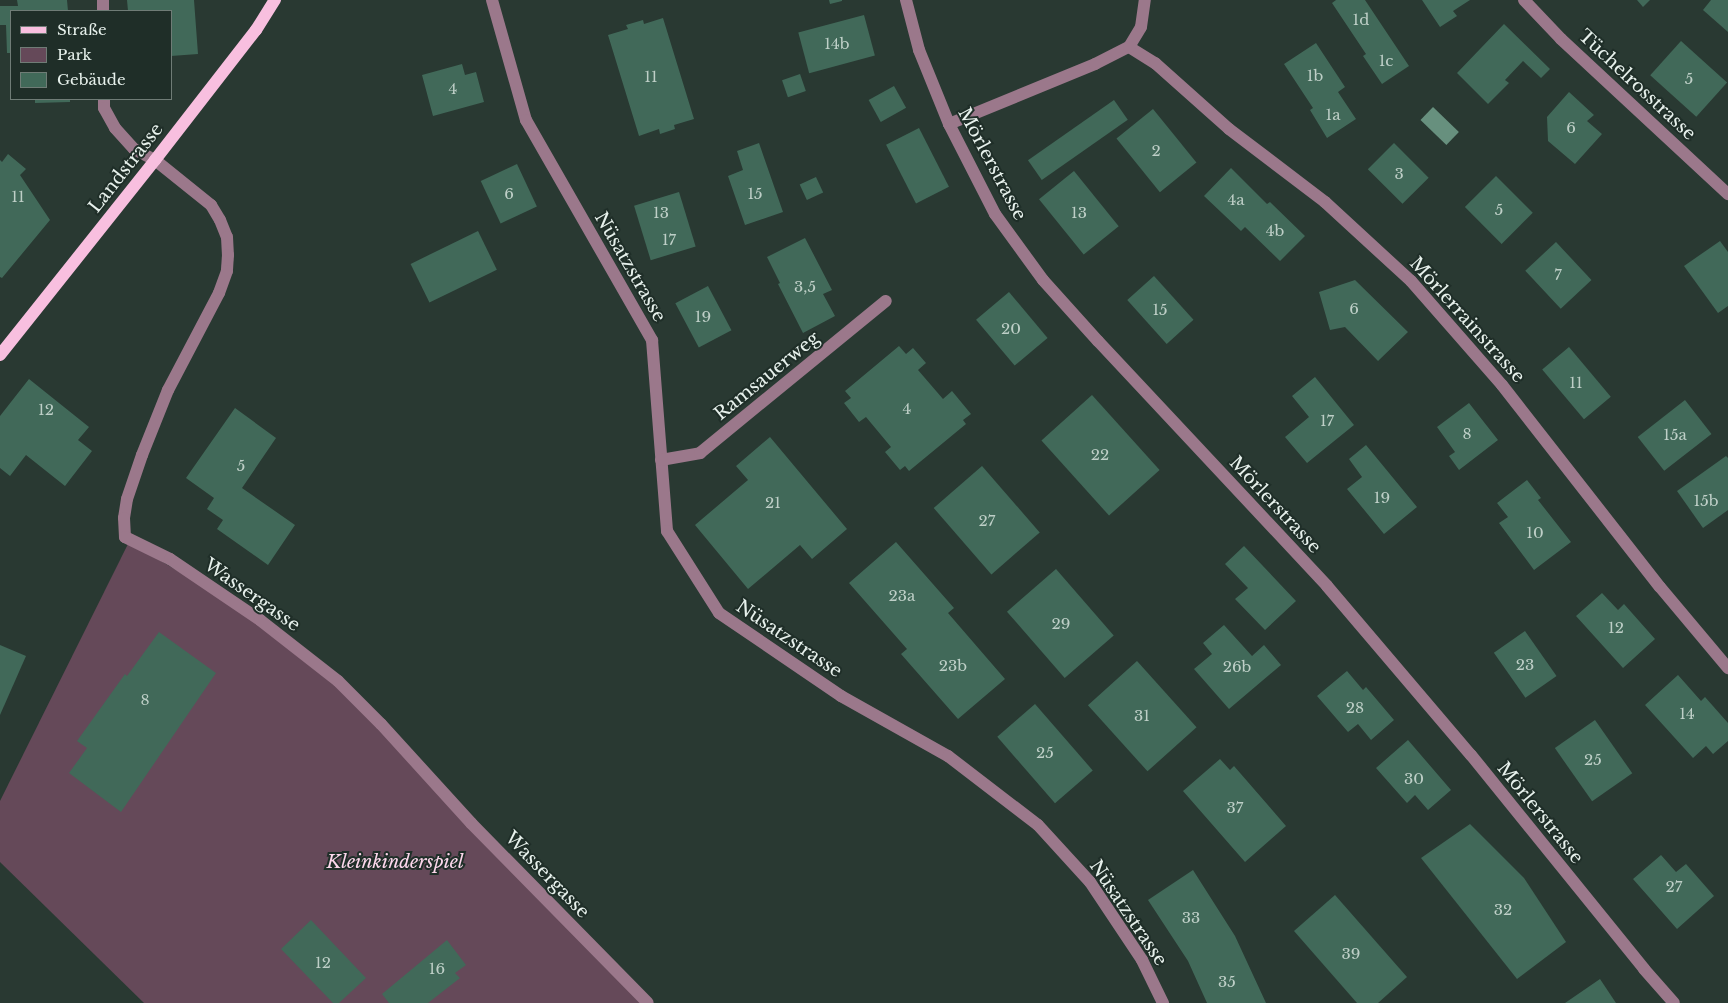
<!DOCTYPE html>
<html>
<head>
<meta charset="utf-8">
<style>
  body { margin:0 }
  #map { position:relative; width:1728px; height:1003px; overflow:hidden; background:#293932; font-family:"Libre Baskerville",serif }
  div>[style] { position:absolute }
  [style*='--x'] { left:calc(var(--x)*1px); top:calc(var(--y)*1px); width:calc(var(--w)*1px); rotate:calc(var(--a)*1deg) }
  .green>* { inset:0; background:#654959 }
  .water>* { inset:0; background:#67907e; transform-origin:0 0 }
  .building>* { inset:0; background:#416959; transform-origin:0 0 }
  .minor>* { height:12px; margin:-6px; padding:0 6px; transform-origin:6px; border-radius:6px; background:#9b788b }
  .major>* { height:12px; margin:-6px; padding:0 6px; transform-origin:6px; border-radius:6px; background:#f8bfdf }
  span { translate:-50% -50%; white-space:nowrap; text-align:center; line-height:1.15; -webkit-text-stroke:4px #1f2e28; paint-order:stroke }
  .number-label { font-size:15px; color:#becfc7 }
  .number-label span { -webkit-text-stroke-width:0 }
  .street-label { font-size:18px; color:#e7f1ec }
  .park-label { font-size:18px; color:#fdd7ec; font-style:italic }
  .legend { position:absolute; left:10px; top:10px; width:162px; height:90px; box-sizing:border-box; background:#1f2e28; border:1px solid #6f7c76; margin:0; padding:6px 9px; list-style:none; font-size:15px; color:#e7f1ec }
  .legend li { display:flex; align-items:center; gap:10px; height:25px }
  .legend b { width:25px; border:1px solid #6f7c76 }
</style>
</head>
<body>
<div id="map">
  <div class="green">
    <div style="clip-path:polygon(129px 542px,260px 620px,381px 724px,648px 1003px,144px 1003px,0 862px,0 801px)"></div>
  </div>
  <div class="water">
    <div style="left:1433px;top:107px;width:36px;height:18px;rotate:44deg"></div>
  </div>
  <div class="building">
    <div style="clip-path:polygon(17px 0,67px 0,68px 11px,11px 11px,11px 53px,7px 53px,6px 25px,0 25px,0 6px,18px 6px)"></div>
    <div style="clip-path:polygon(127px 0,194px 0,198px 54px,171px 56px,171px 11px,128px 11px)"></div>
    <div style="clip-path:polygon(829px 0,842px 0,842px 1px,830px 4px)"></div>
    <div style="clip-path:polygon(1336px 0,1365px 0,1409px 66px,1382px 84px,1363px 56px,1366px 54px,1332px 3px)"></div>
    <div style="clip-path:polygon(1422px 0,1470px 0,1453px 11px,1457px 16px,1440px 27px)"></div>
    <div style="clip-path:polygon(1637px 0,1650px 0,1643px 7px)"></div>
    <div style="clip-path:polygon(1711px 0,1728px 0,1728px 32px,1703px 10px)"></div>
    <div style="left:864px;top:15px;width:42px;height:68px;rotate:75deg"></div>
    <div style="clip-path:polygon(663px 18px,694px 119px,674px 125px,675px 129px,660px 134px,659px 129px,639px 136px,608px 35px,628px 29px,626px 25px,643px 20px,644px 24px)"></div>
    <div style="clip-path:polygon(1504px 24px,1550px 69px,1541px 78px,1523px 61px,1505px 80px,1509px 83px,1488px 104px,1457px 73px)"></div>
    <div style="left:1681px;top:41px;width:62px;height:46px;rotate:42deg"></div>
    <div style="clip-path:polygon(1316px 43px,1345px 87px,1338px 92px,1356px 119px,1327px 138px,1310px 110px,1313px 108px,1284px 64px)"></div>
    <div style="clip-path:polygon(462px 64px,465px 75px,476px 72px,484px 102px,433px 116px,422px 75px)"></div>
    <div style="left:800px;top:74px;width:18px;height:19px;rotate:71deg"></div>
    <div style="left:894px;top:86px;width:25px;height:29px;rotate:61deg"></div>
    <div style="clip-path:polygon(1569px 92px,1594px 115px,1587px 121px,1602px 134px,1575px 164px,1548px 141px,1547px 117px)"></div>
    <div style="clip-path:polygon(35px 99px,70px 99px,70px 102px,35px 103px)"></div>
    <div style="left:1114px;top:100px;width:24px;height:105px;rotate:55deg"></div>
    <div style="left:1153px;top:109px;width:69px;height:47px;rotate:51deg"></div>
    <div style="left:919px;top:128px;width:66px;height:37px;rotate:63deg"></div>
    <div style="clip-path:polygon(759px 143px,783px 212px,745px 225px,728px 176px,743px 170px,737px 151px)"></div>
    <div style="left:1394px;top:143px;width:49px;height:37px;rotate:45deg"></div>
    <div style="clip-path:polygon(8px 154px,26px 169px,20px 175px,50px 220px,2px 278px,0 277px,0 160px,2px 162px)"></div>
    <div style="left:517px;top:164px;width:47px;height:40px;rotate:65deg"></div>
    <div style="clip-path:polygon(1231px 168px,1267px 204px,1270px 202px,1305px 236px,1280px 261px,1245px 227px,1241px 231px,1204px 196px)"></div>
    <div style="left:1074px;top:171px;width:71px;height:45px;rotate:51deg"></div>
    <div style="left:1496px;top:176px;width:52px;height:44px;rotate:45deg"></div>
    <div style="left:816px;top:177px;width:17px;height:18px;rotate:65deg"></div>
    <div style="left:679px;top:192px;width:57px;height:47px;rotate:73deg"></div>
    <div style="left:478px;top:231px;width:43px;height:75px;rotate:64deg"></div>
    <div style="clip-path:polygon(805px 238px,832px 290px,823px 294px,835px 316px,803px 333px,778px 284px,780px 283px,767px 257px)"></div>
    <div style="clip-path:polygon(1720px 241px,1728px 252px,1728px 306px,1718px 313px,1684px 266px)"></div>
    <div style="left:1556px;top:242px;width:52px;height:42px;rotate:47deg"></div>
    <div style="left:1154px;top:276px;width:59px;height:36px;rotate:48deg"></div>
    <div style="clip-path:polygon(1355px 280px,1408px 332px,1378px 361px,1345px 327px,1330px 330px,1319px 292px)"></div>
    <div style="left:708px;top:286px;width:50px;height:37px;rotate:62deg"></div>
    <div style="left:1009px;top:292px;width:60px;height:43px;rotate:50deg"></div>
    <div style="clip-path:polygon(899px 346px,906px 354px,913px 348px,926px 363px,918px 370px,943px 399px,952px 391px,971px 414px,963px 420px,966px 424px,909px 471px,905px 466px,900px 470px,885px 452px,891px 447px,866px 417px,859px 422px,844px 403px,851px 398px,845px 391px)"></div>
    <div style="left:1569px;top:347px;width:65px;height:35px;rotate:50deg"></div>
    <div style="clip-path:polygon(1315px 377px,1354px 425px,1307px 463px,1285px 437px,1309px 417px,1292px 396px)"></div>
    <div style="clip-path:polygon(29px 379px,89px 427px,78px 440px,92px 451px,65px 486px,26px 455px,10px 476px,0 468px,0 416px)"></div>
    <div style="left:1092px;top:395px;width:101px;height:68px;rotate:48deg"></div>
    <div style="left:1685px;top:400px;width:43px;height:60px;rotate:52deg"></div>
    <div style="clip-path:polygon(1469px 403px,1498px 440px,1459px 470px,1449px 456px,1455px 452px,1437px 427px)"></div>
    <div style="clip-path:polygon(235px 408px,276px 438px,242px 488px,295px 525px,268px 565px,217px 529px,223px 520px,207px 509px,214px 498px,186px 478px)"></div>
    <div style="clip-path:polygon(770px 437px,847px 529px,812px 559px,800px 545px,748px 589px,695px 525px,748px 480px,736px 466px)"></div>
    <div style="clip-path:polygon(1366px 445px,1417px 507px,1384px 534px,1347px 489px,1362px 477px,1349px 459px)"></div>
    <div style="clip-path:polygon(1726px 456px,1728px 458px,1728px 510px,1703px 528px,1677px 491px)"></div>
    <div style="left:982px;top:466px;width:88px;height:64px;rotate:49deg"></div>
    <div style="clip-path:polygon(1527px 480px,1541px 498px,1538px 500px,1571px 542px,1534px 570px,1499px 523px,1508px 517px,1497px 503px)"></div>
    <div style="clip-path:polygon(896px 542px,954px 608px,948px 613px,1005px 679px,958px 719px,901px 654px,907px 649px,849px 583px)"></div>
    <div style="clip-path:polygon(1244px 546px,1296px 601px,1265px 630px,1235px 599px,1248px 588px,1225px 564px)"></div>
    <div style="left:1056px;top:569px;width:88px;height:65px;rotate:49deg"></div>
    <div style="clip-path:polygon(1602px 593px,1618px 610px,1624px 604px,1655px 639px,1623px 668px,1576px 616px)"></div>
    <div style="clip-path:polygon(1224px 625px,1252px 656px,1264px 645px,1281px 665px,1229px 709px,1194px 669px,1212px 654px,1203px 643px)"></div>
    <div style="left:1525px;top:631px;width:55px;height:38px;rotate:55deg"></div>
    <div style="clip-path:polygon(159px 632px,216px 673px,121px 812px,69px 773px,87px 748px,77px 741px,125px 674px,127px 676px)"></div>
    <div style="clip-path:polygon(0 645px,26px 656px,0 715px)"></div>
    <div style="left:1137px;top:661px;width:89px;height:66px;rotate:48deg"></div>
    <div style="clip-path:polygon(1347px 671px,1363px 690px,1366px 687px,1394px 720px,1371px 740px,1358px 724px,1348px 732px,1317px 696px)"></div>
    <div style="clip-path:polygon(1678px 675px,1701px 701px,1705px 697px,1728px 723px,1728px 741px,1713px 754px,1706px 746px,1693px 758px,1645px 705px)"></div>
    <div style="left:1035px;top:704px;width:88px;height:50px;rotate:49deg"></div>
    <div style="left:1595px;top:720px;width:65px;height:49px;rotate:55deg"></div>
    <div style="clip-path:polygon(1408px 740px,1451px 790px,1428px 810px,1415px 795px,1407px 803px,1376px 768px)"></div>
    <div style="clip-path:polygon(1220px 759px,1230px 770px,1234px 766px,1286px 826px,1245px 862px,1183px 791px)"></div>
    <div style="clip-path:polygon(1470px 824px,1524px 878px,1566px 942px,1517px 979px,1421px 858px)"></div>
    <div style="clip-path:polygon(1661px 855px,1676px 872px,1686px 864px,1714px 896px,1677px 929px,1633px 879px)"></div>
    <div style="clip-path:polygon(1193px 870px,1235px 936px,1266px 1003px,1207px 1003px,1188px 961px,1148px 900px)"></div>
    <div style="clip-path:polygon(1335px 895px,1407px 977px,1378px 1003px,1357px 1003px,1294px 931px)"></div>
    <div style="clip-path:polygon(311px 920px,366px 978px,339px 1003px,333px 1003px,281px 949px)"></div>
    <div style="clip-path:polygon(447px 940px,466px 965px,455px 973px,460px 978px,428px 1003px,389px 1003px,382px 994px)"></div>
    <div style="clip-path:polygon(1600px 979px,1616px 1003px,1565px 1003px)"></div>
  </div>
  <div class="minor">
    <div style="--x:103;--y:0;--w:11;--a:90"></div>
    <div style="--x:492;--y:0;--w:125;--a:74.2"></div>
    <div style="--x:526;--y:120;--w:254;--a:60.2"></div>
    <div style="--x:652;--y:340;--w:192;--a:85.5"></div>
    <div style="--x:667;--y:531;--w:97;--a:57.6"></div>
    <div style="--x:719;--y:613;--w:148;--a:34.2"></div>
    <div style="--x:841;--y:696;--w:123;--a:29.3"></div>
    <div style="--x:948;--y:756;--w:113;--a:37.5"></div>
    <div style="--x:1038;--y:825;--w:77;--a:47.6"></div>
    <div style="--x:1090;--y:882;--w:94;--a:56.3"></div>
    <div style="--x:1142;--y:960;--w:48;--a:64"></div>
    <div style="--x:906;--y:0;--w:52;--a:75.4"></div>
    <div style="--x:919;--y:50;--w:80;--a:67.9"></div>
    <div style="--x:949;--y:124;--w:101;--a:62.9"></div>
    <div style="--x:995;--y:214;--w:82;--a:54"></div>
    <div style="--x:1043;--y:280;--w:82;--a:48"></div>
    <div style="--x:1098;--y:341;--w:335;--a:46.9"></div>
    <div style="--x:1327;--y:586;--w:222;--a:49.6"></div>
    <div style="--x:1471;--y:755;--w:275;--a:51"></div>
    <div style="--x:1644;--y:969;--w:45;--a:48.6"></div>
    <div style="--x:1524;--y:0;--w:54;--a:46.5"></div>
    <div style="--x:1561;--y:39;--w:228;--a:42.9"></div>
    <div style="--x:1129;--y:47;--w:31;--a:32"></div>
    <div style="--x:1155;--y:63;--w:99;--a:41.7"></div>
    <div style="--x:1229;--y:129;--w:121;--a:37.2"></div>
    <div style="--x:1325;--y:202;--w:117;--a:42.6"></div>
    <div style="--x:1411;--y:281;--w:138;--a:48.8"></div>
    <div style="--x:1502;--y:385;--w:256;--a:52"></div>
    <div style="--x:1660;--y:587;--w:106;--a:50"></div>
    <div style="--x:104;--y:99;--w:9;--a:90"></div>
    <div style="--x:104;--y:108;--w:23;--a:61"></div>
    <div style="--x:115;--y:128;--w:28;--a:48"></div>
    <div style="--x:134;--y:149;--w:24;--a:28"></div>
    <div style="--x:155;--y:160;--w:72;--a:38.8"></div>
    <div style="--x:211;--y:205;--w:17;--a:59"></div>
    <div style="--x:220;--y:220;--w:18;--a:68"></div>
    <div style="--x:227;--y:237;--w:18;--a:87"></div>
    <div style="--x:228;--y:255;--w:16;--a:94"></div>
    <div style="--x:227;--y:271;--w:23;--a:110"></div>
    <div style="--x:219;--y:293;--w:110;--a:117.7"></div>
    <div style="--x:168;--y:390;--w:70;--a:111.8"></div>
    <div style="--x:142;--y:455;--w:46;--a:108.8"></div>
    <div style="--x:127;--y:499;--w:19;--a:99"></div>
    <div style="--x:124;--y:518;--w:19;--a:87"></div>
    <div style="--x:125;--y:537;--w:50;--a:26.1"></div>
    <div style="--x:170;--y:559;--w:109;--a:34.1"></div>
    <div style="--x:260;--y:620;--w:99;--a:38"></div>
    <div style="--x:338;--y:681;--w:61;--a:45"></div>
    <div style="--x:381;--y:724;--w:134;--a:47.7"></div>
    <div style="--x:471;--y:823;--w:252;--a:45.5"></div>
    <div style="--x:949;--y:124;--w:158;--a:-22.3"></div>
    <div style="--x:1095;--y:64;--w:38;--a:-27"></div>
    <div style="--x:1129;--y:47;--w:23;--a:-59"></div>
    <div style="--x:1141;--y:27;--w:27;--a:-82"></div>
    <div style="--x:661;--y:460;--w:40;--a:-10"></div>
    <div style="--x:700;--y:453;--w:240;--a:-39.3"></div>
  </div>
  <div class="major">
    <div style="--x:0;--y:355;--w:249;--a:-51.5"></div>
    <div style="--x:155;--y:160;--w:165;--a:-52.2"></div>
    <div style="--x:256;--y:30;--w:36;--a:-58"></div>
  </div>
  <div class="number-label">
    <span style="left:1361px;top:20px">1d</span>
    <span style="left:837px;top:44px">14b</span>
    <span style="left:1386px;top:61px">1c</span>
    <span style="left:1315px;top:76px">1b</span>
    <span style="left:651px;top:77px">11</span>
    <span style="left:1689px;top:79px">5</span>
    <span style="left:453px;top:89px">4</span>
    <span style="left:1333px;top:115px">1a</span>
    <span style="left:1571px;top:128px">6</span>
    <span style="left:1156px;top:151px">2</span>
    <span style="left:1399px;top:174px">3</span>
    <span style="left:509px;top:194px">6</span>
    <span style="left:755px;top:194px">15</span>
    <span style="left:18px;top:197px">11</span>
    <span style="left:1236px;top:200px">4a</span>
    <span style="left:1499px;top:210px">5</span>
    <span style="left:661px;top:213px">13</span>
    <span style="left:1079px;top:213px">13</span>
    <span style="left:1275px;top:231px">4b</span>
    <span style="left:669px;top:240px">17</span>
    <span style="left:1558px;top:275px">7</span>
    <span style="left:805px;top:287px">3,5</span>
    <span style="left:1354px;top:309px">6</span>
    <span style="left:1160px;top:310px">15</span>
    <span style="left:703px;top:317px">19</span>
    <span style="left:1011px;top:329px">20</span>
    <span style="left:1576px;top:383px">11</span>
    <span style="left:907px;top:409px">4</span>
    <span style="left:46px;top:410px">12</span>
    <span style="left:1327px;top:421px">17</span>
    <span style="left:1467px;top:434px">8</span>
    <span style="left:1675px;top:435px">15a</span>
    <span style="left:1100px;top:455px">22</span>
    <span style="left:241px;top:466px">5</span>
    <span style="left:1382px;top:498px">19</span>
    <span style="left:1706px;top:501px">15b</span>
    <span style="left:773px;top:503px">21</span>
    <span style="left:987px;top:521px">27</span>
    <span style="left:1535px;top:533px">10</span>
    <span style="left:902px;top:596px">23a</span>
    <span style="left:1061px;top:624px">29</span>
    <span style="left:1616px;top:628px">12</span>
    <span style="left:1525px;top:665px">23</span>
    <span style="left:953px;top:666px">23b</span>
    <span style="left:1237px;top:667px">26b</span>
    <span style="left:145px;top:700px">8</span>
    <span style="left:1355px;top:708px">28</span>
    <span style="left:1687px;top:714px">14</span>
    <span style="left:1142px;top:716px">31</span>
    <span style="left:1045px;top:753px">25</span>
    <span style="left:1593px;top:760px">25</span>
    <span style="left:1414px;top:779px">30</span>
    <span style="left:1235px;top:808px">37</span>
    <span style="left:1674px;top:887px">27</span>
    <span style="left:1503px;top:910px">32</span>
    <span style="left:1191px;top:918px">33</span>
    <span style="left:1351px;top:954px">39</span>
    <span style="left:323px;top:963px">12</span>
    <span style="left:437px;top:969px">16</span>
    <span style="left:1227px;top:982px">35</span>
  </div>
  <div class="street-label">
    <span style="left:1637px;top:85px;rotate:43deg">Tüchelrosstrasse</span>
    <span style="left:992px;top:164px;rotate:62deg">Mörlerstrasse</span>
    <span style="left:126px;top:168px;rotate:-52deg">Landstrasse</span>
    <span style="left:630px;top:267px;rotate:60deg">Nüsatzstrasse</span>
    <span style="left:1467px;top:320px;rotate:48deg">Mörlerrainstrasse</span>
    <span style="left:767px;top:376px;rotate:-39deg">Ramsauerweg</span>
    <span style="left:1275px;top:505px;rotate:47deg">Mörlerstrasse</span>
    <span style="left:252px;top:595px;rotate:35deg">Wassergasse</span>
    <span style="left:789px;top:639px;rotate:34deg">Nüsatzstrasse</span>
    <span style="left:1540px;top:813px;rotate:51deg">Mörlerstrasse</span>
    <span style="left:547px;top:875px;rotate:46deg">Wassergasse</span>
    <span style="left:1128px;top:913px;rotate:56deg">Nüsatzstrasse</span>
  </div>
  <div class="park-label">
    <span style="left:395px;top:862px">Kleinkinderspiel</span>
  </div>
  <ul class="legend">
  <li><b style="height:6px;background:#f8bfdf"></b>Straße</li>
  <li><b style="height:14px;background:#654959"></b>Park</li>
  <li><b style="height:14px;background:#416959"></b>Gebäude</li>
  </ul>
</div>
</body>
</html>
